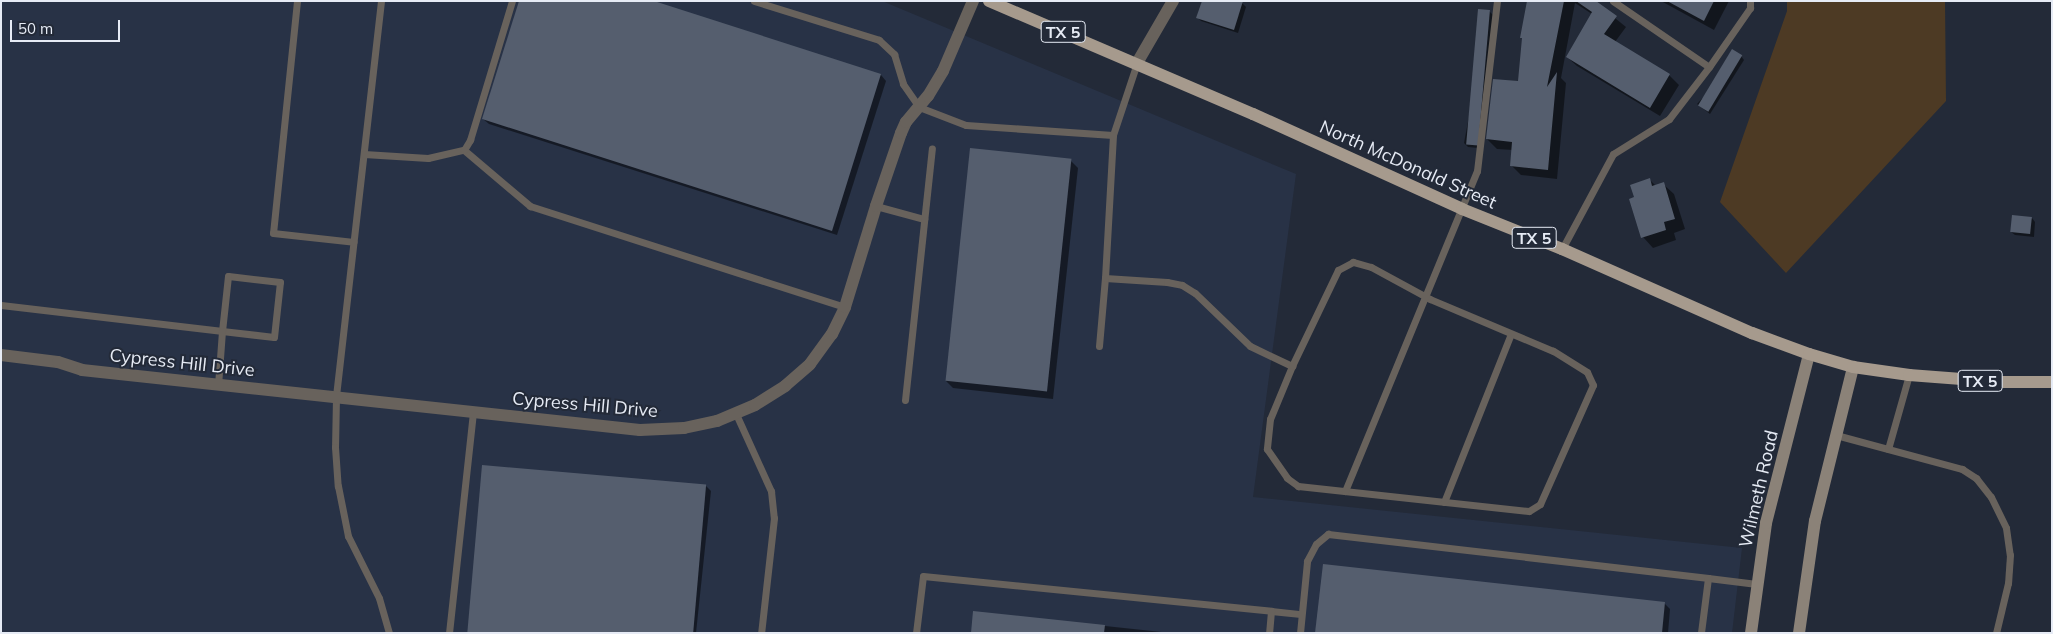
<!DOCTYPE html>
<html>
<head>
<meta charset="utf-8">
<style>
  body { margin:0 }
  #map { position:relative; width:2053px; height:634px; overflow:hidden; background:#232a38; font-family:Mulish,sans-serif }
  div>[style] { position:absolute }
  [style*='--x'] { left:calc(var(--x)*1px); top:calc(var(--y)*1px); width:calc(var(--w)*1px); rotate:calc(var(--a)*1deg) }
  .built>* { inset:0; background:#283246 }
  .green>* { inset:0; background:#4d3a24 }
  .shadow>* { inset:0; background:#0007 }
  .building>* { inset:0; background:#555e6e; transform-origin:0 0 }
  .service>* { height:7px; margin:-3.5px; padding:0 3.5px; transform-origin:3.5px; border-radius:3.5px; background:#68625c }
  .minor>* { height:12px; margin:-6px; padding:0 6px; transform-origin:6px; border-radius:6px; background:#68625c }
  .secondary>* { height:12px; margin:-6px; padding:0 6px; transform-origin:6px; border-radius:6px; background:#8b8278 }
  .primary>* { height:12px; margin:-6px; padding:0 6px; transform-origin:6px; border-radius:6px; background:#a69a8d }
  span { translate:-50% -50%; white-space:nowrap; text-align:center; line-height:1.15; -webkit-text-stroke:4px #232a38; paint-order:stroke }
  .shield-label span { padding:1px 4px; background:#232a38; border:1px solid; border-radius:4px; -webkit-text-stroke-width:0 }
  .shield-label { font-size:16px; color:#e6ebf5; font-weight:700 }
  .street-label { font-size:18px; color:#e6ebf5 }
  .frame { position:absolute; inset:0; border:2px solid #e6ebf5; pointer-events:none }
  .scale { position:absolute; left:10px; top:20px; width:110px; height:22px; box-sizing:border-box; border:2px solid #e6ebf5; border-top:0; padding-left:6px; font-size:15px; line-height:18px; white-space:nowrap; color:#e6ebf5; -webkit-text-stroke:4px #232a38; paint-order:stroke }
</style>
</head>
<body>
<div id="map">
  <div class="built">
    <div style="clip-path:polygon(1px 1px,882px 1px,1296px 174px,1253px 497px,1742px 548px,1732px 633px,1px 633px)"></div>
  </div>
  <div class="green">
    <div style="clip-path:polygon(1787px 1px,1945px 1px,1946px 101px,1786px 273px,1720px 202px,1787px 11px)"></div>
  </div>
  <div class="shadow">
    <div style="clip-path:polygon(650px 1px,881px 75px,886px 81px,837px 235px,489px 124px,483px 119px)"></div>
    <div style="clip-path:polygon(1528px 1px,1594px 1px,1626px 27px,1615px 42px,1669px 75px,1679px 85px,1660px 116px,1577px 66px,1567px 57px,1592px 14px,1575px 3px,1561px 78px,1566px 83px,1557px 179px,1521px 175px,1511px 165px,1513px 150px,1497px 149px,1487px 139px,1519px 83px,1523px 39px,1521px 37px)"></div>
    <div style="clip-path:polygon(1661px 1px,1729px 1px,1714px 30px)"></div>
    <div style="clip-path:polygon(1242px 3px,1246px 7px,1238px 33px,1201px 21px,1198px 18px)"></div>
    <div style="clip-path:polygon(1489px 11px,1493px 15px,1478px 148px,1468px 147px,1464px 143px)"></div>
    <div style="clip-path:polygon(1741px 56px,1744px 60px,1710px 114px,1697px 104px)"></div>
    <div style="clip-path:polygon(971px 150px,1071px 161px,1078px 168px,1053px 399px,953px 388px,946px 381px)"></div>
    <div style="clip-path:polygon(1650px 180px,1656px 186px,1663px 184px,1674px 194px,1685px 229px,1674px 233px,1676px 240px,1653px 248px,1643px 237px,1636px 198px)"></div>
    <div style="clip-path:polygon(2032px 218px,2035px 222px,2034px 237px,2015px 235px,2011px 232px)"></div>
    <div style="clip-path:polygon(706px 486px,711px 491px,696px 633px,467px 633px)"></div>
    <div style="clip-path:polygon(1664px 603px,1670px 609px,1668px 633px,1316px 633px)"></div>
    <div style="clip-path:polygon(974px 612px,1171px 633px,972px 633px)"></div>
  </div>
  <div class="building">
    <div style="clip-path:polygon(519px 1px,654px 1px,881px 74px,832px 231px,482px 119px)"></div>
    <div style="clip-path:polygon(1202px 1px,1243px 1px,1234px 30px,1196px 18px)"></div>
    <div style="clip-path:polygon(1527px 1px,1564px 1px,1547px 87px,1557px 72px,1548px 170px,1510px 166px,1512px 142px,1486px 139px,1493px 79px,1518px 81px,1522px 38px,1520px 38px)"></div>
    <div style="clip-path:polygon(1576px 1px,1596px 1px,1617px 16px,1604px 34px,1670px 74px,1650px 108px,1566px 57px,1592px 12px)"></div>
    <div style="clip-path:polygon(1667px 1px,1714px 1px,1704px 21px)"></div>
    <div style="left:1478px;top:9px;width:12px;height:136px;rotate:5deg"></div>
    <div style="left:1732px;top:49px;width:12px;height:66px;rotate:31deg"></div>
    <div style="left:970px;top:148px;width:102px;height:234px;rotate:6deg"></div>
    <div style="clip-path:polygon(1650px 178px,1652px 186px,1664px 182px,1675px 219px,1664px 222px,1666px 230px,1641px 238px,1629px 199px,1634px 197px,1630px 185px)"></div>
    <div style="left:2012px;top:215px;width:20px;height:17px;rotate:6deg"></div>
    <div style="left:482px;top:465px;width:225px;height:169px;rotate:5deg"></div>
    <div style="clip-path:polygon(1323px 564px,1665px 602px,1662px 633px,1315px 633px)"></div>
    <div style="clip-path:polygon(973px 611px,1105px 625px,1104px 633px,971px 633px)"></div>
  </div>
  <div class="service">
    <div style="--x:297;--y:1;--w:233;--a:95.9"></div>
    <div style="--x:273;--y:233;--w:81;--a:6.3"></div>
    <div style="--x:381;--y:1;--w:399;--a:96.5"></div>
    <div style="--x:336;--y:397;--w:50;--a:91.1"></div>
    <div style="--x:335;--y:447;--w:39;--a:86"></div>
    <div style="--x:338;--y:486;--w:51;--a:78.7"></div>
    <div style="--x:348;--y:536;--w:69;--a:63.4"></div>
    <div style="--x:379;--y:598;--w:36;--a:74"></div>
    <div style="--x:754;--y:1;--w:131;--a:17.3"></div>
    <div style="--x:879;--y:40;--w:21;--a:43"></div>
    <div style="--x:894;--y:54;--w:31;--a:73"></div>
    <div style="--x:903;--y:84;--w:28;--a:55"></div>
    <div style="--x:919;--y:107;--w:50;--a:21"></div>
    <div style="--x:966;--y:125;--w:147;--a:3.9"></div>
    <div style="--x:1113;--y:135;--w:76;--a:-71.6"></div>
    <div style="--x:1613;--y:1;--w:116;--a:34.5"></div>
    <div style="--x:464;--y:150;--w:87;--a:40.3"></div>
    <div style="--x:530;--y:206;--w:331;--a:17.8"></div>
    <div style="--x:364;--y:154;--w:64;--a:3.6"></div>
    <div style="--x:428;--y:158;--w:37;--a:-13"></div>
    <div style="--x:464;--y:150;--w:12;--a:-59"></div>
    <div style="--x:470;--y:140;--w:145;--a:-73.2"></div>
    <div style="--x:876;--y:206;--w:50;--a:15.2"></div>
    <div style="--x:1562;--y:249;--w:108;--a:-61.8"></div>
    <div style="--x:1613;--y:154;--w:66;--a:-32"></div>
    <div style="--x:1669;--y:119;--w:66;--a:-52.4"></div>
    <div style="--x:1709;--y:67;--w:72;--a:-55.2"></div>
    <div style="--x:1750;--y:8;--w:7;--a:-90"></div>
    <div style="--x:1105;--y:278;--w:62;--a:3.7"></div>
    <div style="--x:1167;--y:282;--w:15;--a:11"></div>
    <div style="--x:1182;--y:285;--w:15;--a:32"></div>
    <div style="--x:1195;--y:293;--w:76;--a:43.9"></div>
    <div style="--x:1250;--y:346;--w:47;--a:25.5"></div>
    <div style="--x:1292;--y:366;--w:57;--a:112.5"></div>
    <div style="--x:1270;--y:419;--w:30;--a:96"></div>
    <div style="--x:1267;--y:449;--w:35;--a:55"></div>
    <div style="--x:1287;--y:478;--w:14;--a:36"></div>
    <div style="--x:1298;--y:486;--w:232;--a:6.2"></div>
    <div style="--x:1529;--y:511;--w:13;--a:-32"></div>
    <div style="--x:1540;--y:504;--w:130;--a:-66"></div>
    <div style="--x:1593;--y:385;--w:14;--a:-115"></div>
    <div style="--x:1587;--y:372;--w:40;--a:-148"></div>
    <div style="--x:1553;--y:351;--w:134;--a:-157.1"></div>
    <div style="--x:1430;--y:299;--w:67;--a:-151.5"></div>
    <div style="--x:1371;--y:267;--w:19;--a:-164"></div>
    <div style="--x:1353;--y:262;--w:17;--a:152"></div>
    <div style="--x:1338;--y:270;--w:106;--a:115.6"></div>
    <div style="--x:1;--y:305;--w:223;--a:6.7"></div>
    <div style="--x:222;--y:331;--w:52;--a:6.6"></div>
    <div style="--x:274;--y:337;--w:55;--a:-83.8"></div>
    <div style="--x:280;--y:282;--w:52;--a:-173.4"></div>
    <div style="--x:228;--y:276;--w:55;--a:96.2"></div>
    <div style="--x:222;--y:331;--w:54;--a:94.2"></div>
    <div style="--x:1099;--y:346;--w:68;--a:-85"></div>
    <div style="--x:1105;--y:278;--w:143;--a:-86.8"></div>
    <div style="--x:905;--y:400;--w:253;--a:-83.9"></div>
    <div style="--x:736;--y:414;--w:85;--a:65.6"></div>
    <div style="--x:771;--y:491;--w:27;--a:84"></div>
    <div style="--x:774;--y:518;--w:116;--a:96.4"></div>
    <div style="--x:1836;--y:435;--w:131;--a:15.1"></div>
    <div style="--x:1962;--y:469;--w:17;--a:33"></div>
    <div style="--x:1976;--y:478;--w:24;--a:52"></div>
    <div style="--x:1991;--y:497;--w:34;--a:64"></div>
    <div style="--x:2006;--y:528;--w:27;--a:82"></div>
    <div style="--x:2010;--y:555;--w:28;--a:94"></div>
    <div style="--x:2008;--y:583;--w:51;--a:103.5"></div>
    <div style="--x:1888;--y:449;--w:77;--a:-74.2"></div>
    <div style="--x:1345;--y:491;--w:346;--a:-67.6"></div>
    <div style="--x:1477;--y:171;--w:171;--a:-83.3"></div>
    <div style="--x:1444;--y:502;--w:181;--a:-68.3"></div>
    <div style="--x:1708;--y:578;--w:49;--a:7"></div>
    <div style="--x:1271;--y:611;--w:30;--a:6"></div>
    <div style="--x:449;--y:633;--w:222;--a:-83.8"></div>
    <div style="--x:916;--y:633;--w:57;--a:-83"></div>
    <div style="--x:923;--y:576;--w:350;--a:5.7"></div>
    <div style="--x:1271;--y:611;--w:22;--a:95"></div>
    <div style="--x:1300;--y:633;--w:72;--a:-84.4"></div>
    <div style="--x:1307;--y:561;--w:19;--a:-62"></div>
    <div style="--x:1316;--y:544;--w:16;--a:-40"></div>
    <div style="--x:1328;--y:534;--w:383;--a:6.6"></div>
    <div style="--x:1708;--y:578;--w:55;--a:97.3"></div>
  </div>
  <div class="minor">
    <div style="--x:1137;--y:63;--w:72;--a:-59.9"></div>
    <div style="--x:1;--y:355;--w:57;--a:7"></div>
    <div style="--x:58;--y:362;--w:25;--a:18"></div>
    <div style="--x:82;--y:370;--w:561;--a:6.14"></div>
    <div style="--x:640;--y:430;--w:44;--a:-2.6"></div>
    <div style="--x:684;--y:428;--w:34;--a:-12"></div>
    <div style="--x:717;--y:421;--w:41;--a:-22.8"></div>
    <div style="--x:755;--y:405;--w:36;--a:-32"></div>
    <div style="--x:785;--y:386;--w:33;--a:-41"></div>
    <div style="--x:810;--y:364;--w:37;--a:-54"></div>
    <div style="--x:832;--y:334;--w:30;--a:-64"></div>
    <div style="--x:845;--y:307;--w:106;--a:-72.9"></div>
    <div style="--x:876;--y:206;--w:77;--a:-71.1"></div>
    <div style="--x:901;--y:133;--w:12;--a:-66"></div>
    <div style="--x:906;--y:122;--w:34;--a:-50"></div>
    <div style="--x:928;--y:96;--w:29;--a:-59"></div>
    <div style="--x:943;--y:71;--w:76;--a:-66.8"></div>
  </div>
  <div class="secondary">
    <div style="--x:1751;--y:633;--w:111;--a:-82.2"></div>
    <div style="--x:1766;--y:523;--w:174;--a:-75.7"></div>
    <div style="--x:1799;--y:633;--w:113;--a:-81.9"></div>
    <div style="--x:1815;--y:521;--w:159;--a:-76.1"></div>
  </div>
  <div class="primary">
    <div style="--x:989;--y:1;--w:287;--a:23.2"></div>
    <div style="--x:1253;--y:114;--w:230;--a:24.4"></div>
    <div style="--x:1462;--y:209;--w:108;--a:21.8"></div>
    <div style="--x:1562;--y:249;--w:208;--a:23.9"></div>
    <div style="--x:1752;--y:333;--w:61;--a:20.2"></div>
    <div style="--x:1809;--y:354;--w:46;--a:16.5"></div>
    <div style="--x:1853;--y:367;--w:57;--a:8.1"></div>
    <div style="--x:1909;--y:375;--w:92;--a:4.4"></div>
    <div style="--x:2001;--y:382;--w:51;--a:0"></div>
  </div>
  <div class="shield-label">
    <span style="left:1063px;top:32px">TX 5</span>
    <span style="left:1534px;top:238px">TX 5</span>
    <span style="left:1980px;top:381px">TX 5</span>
  </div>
  <div class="street-label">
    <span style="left:1408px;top:165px;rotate:24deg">North McDonald Street</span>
    <span style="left:182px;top:363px;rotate:6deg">Cypress Hill Drive</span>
    <span style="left:585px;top:405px;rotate:5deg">Cypress Hill Drive</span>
    <span style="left:1759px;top:489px;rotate:-77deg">Wilmeth Road</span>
  </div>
  <div class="frame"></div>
  <div class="scale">50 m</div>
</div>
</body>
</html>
